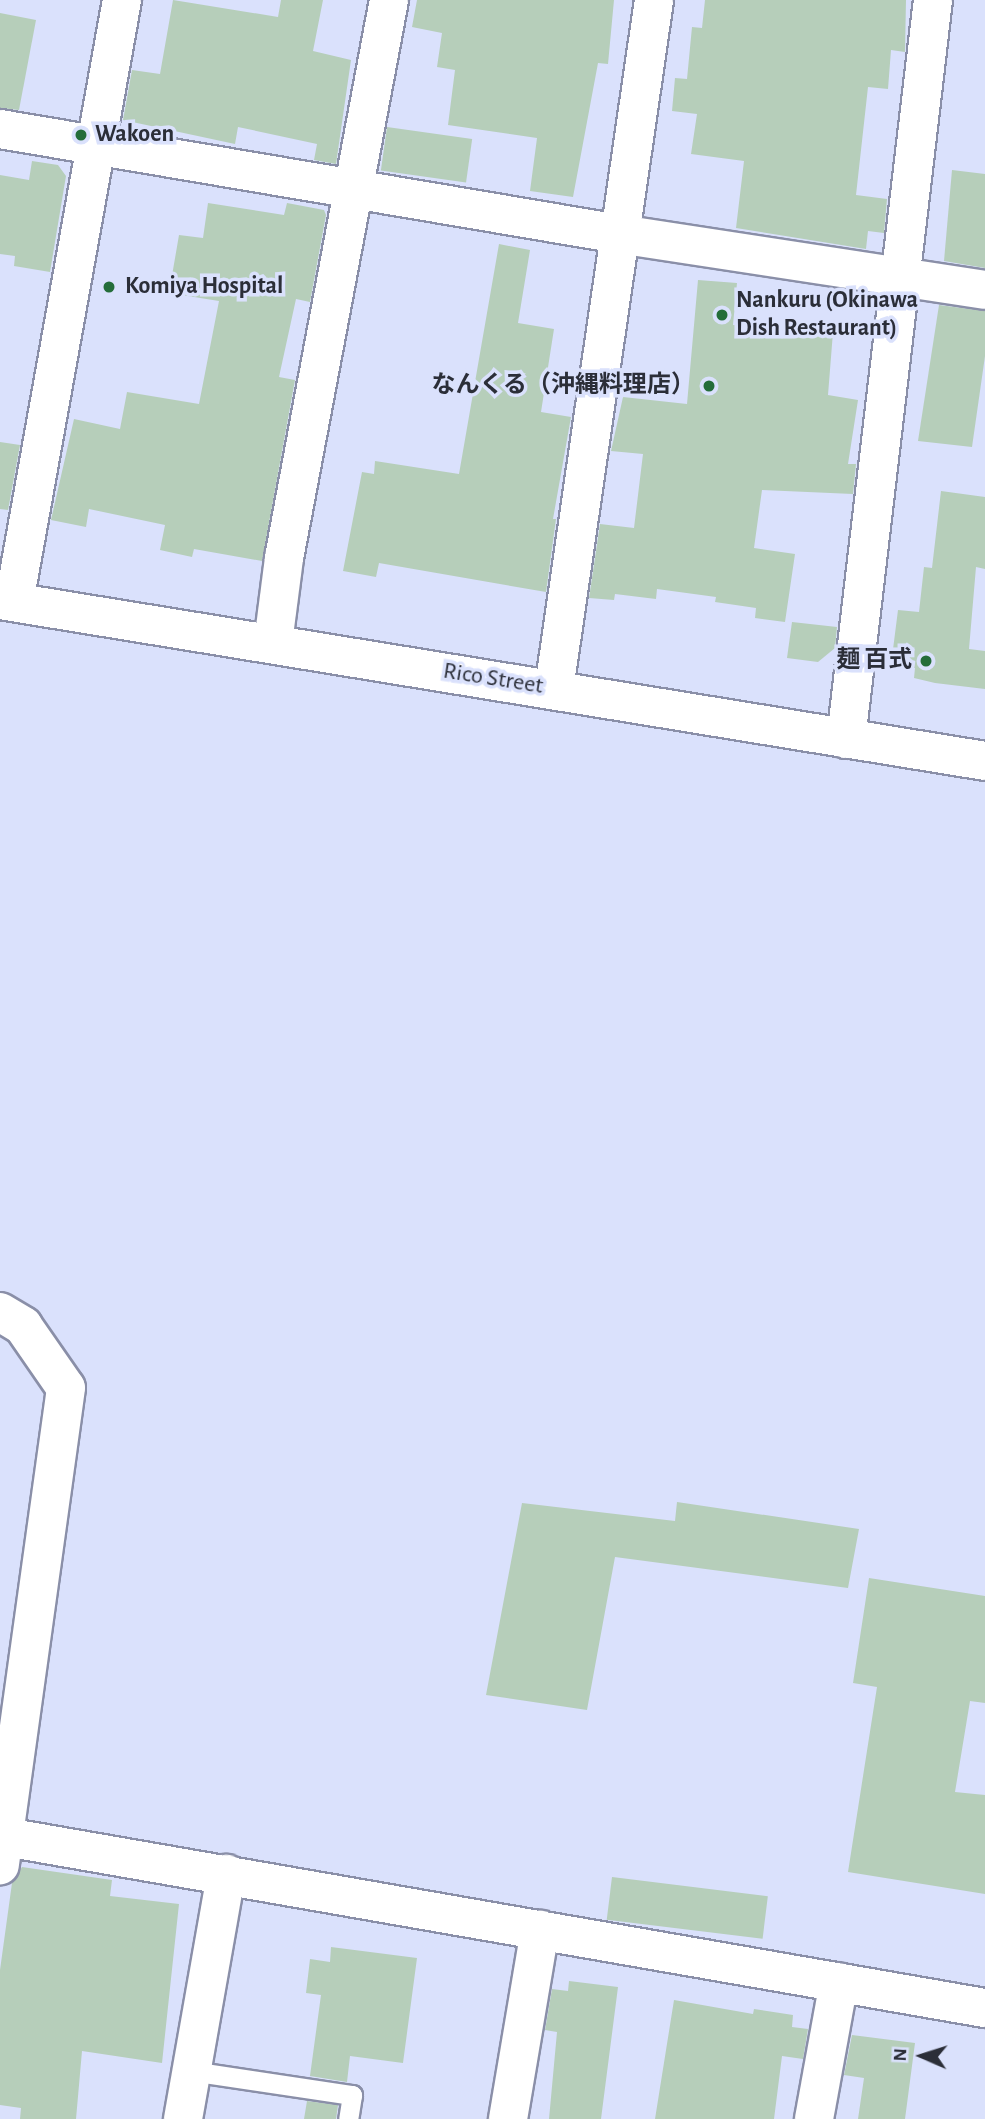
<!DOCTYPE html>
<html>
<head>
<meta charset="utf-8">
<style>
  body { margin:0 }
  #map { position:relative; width:985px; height:2119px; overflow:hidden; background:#dae1fc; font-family:"Alegreya Sans","Noto Sans JP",sans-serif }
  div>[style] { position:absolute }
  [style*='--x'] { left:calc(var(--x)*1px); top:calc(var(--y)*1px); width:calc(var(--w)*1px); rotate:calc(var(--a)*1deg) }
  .building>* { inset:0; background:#b6ceba; transform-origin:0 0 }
  .roads { filter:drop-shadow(2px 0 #8a8fa8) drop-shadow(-2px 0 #8a8fa8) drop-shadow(0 2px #8a8fa8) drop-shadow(0 -2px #8a8fa8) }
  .service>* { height:19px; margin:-9.5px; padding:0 9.5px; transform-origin:9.5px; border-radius:9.5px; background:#fff }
  .minor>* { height:38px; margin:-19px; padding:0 19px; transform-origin:19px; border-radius:19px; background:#fff }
  .secondary>* { height:38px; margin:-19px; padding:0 19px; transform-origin:19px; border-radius:19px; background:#fff }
  .dots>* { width:19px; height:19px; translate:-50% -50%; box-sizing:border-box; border:4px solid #dae1fc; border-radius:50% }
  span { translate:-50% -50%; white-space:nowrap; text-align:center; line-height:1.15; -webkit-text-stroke:7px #dae1fc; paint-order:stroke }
  .poi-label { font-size:24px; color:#2b2e38; font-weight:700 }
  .left { translate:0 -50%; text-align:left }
  .right { translate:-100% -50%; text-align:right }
  .street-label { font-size:24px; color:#2b2e38 }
  .north { position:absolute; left:887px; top:2021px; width:70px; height:70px; -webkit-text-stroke:5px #dae1fc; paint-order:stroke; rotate:273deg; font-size:19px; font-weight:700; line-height:28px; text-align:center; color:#2b2e38 }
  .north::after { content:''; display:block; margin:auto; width:24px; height:32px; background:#2b2e38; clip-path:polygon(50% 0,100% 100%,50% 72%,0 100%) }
</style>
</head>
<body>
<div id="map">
  <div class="building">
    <div style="clip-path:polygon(173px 0,278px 17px,281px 0,323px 0,313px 51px,351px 60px,336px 164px,314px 160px,317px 144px,238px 127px,235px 144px,123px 120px,132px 70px,160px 74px)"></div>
    <div style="clip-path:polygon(417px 0,614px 0,608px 64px,598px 63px,573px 197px,530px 191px,537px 138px,448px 125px,455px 70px,437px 67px,442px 33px,412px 27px)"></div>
    <div style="clip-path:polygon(705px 0,906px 0,905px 52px,891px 50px,888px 89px,868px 87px,856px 195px,887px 199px,884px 233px,868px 231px,866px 249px,736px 228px,744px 161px,691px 154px,697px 114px,672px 111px,675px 78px,687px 79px,692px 27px,702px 28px)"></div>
    <div style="clip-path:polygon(0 13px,36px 20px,19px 110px,0 108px)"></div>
    <div style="left:387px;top:127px;width:86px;height:44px;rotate:8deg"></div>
    <div style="clip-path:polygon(32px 161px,58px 165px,66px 176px,50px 272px,14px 266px,15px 256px,0 254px,0 175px,29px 180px)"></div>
    <div style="clip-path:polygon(952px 170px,985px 174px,985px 268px,944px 261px)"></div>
    <div style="clip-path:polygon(208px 203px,284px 215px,287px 203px,324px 210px,326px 215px,310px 302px,296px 299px,279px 377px,295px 380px,262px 561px,194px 549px,192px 557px,160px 550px,165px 525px,89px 509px,86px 527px,51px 520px,74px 419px,120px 429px,127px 392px,199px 404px,219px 301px,169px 293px,179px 235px,203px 238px)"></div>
    <div style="clip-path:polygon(499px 244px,530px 250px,518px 323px,554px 329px,541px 412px,571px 417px,553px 519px,556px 519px,546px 592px,379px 563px,376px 577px,343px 571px,362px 472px,374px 474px,375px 461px,459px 474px)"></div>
    <div style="clip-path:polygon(698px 280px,737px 283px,733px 325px,833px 332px,828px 395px,858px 400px,848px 464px,856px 464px,853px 494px,762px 490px,754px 548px,795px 554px,785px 622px,755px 618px,756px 608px,715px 602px,716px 597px,657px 589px,656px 599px,615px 594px,614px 600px,589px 598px,600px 524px,634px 528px,643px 454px,611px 451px,623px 397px,687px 404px)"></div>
    <div style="clip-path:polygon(939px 305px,985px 311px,985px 356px,972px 447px,918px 441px)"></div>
    <div style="clip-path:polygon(0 442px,20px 445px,8px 510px,0 509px)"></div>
    <div style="clip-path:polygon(941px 491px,985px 497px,985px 569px,976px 567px,969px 649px,985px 651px,985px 689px,935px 683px,914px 678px,915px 668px,891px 665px,898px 610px,919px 612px,924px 567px,932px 568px)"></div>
    <div style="clip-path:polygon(792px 622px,837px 627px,835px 648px,818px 662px,787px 658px)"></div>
    <div style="clip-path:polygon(677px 1502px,859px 1529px,848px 1588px,615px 1557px,587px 1710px,486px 1695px,522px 1503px,675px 1521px)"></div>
    <div style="clip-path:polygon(869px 1578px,985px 1596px,985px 1703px,970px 1701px,955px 1792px,985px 1795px,985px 1894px,848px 1872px,877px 1687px,853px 1683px)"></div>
    <div style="clip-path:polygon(22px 1867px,112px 1880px,110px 1896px,179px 1904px,162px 2063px,82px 2051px,76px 2119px,20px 2119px,21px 2108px,0 2105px,0 1970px,12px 1883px)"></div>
    <div style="left:612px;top:1877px;width:157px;height:43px;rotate:7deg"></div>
    <div style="clip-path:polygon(331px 1947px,417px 1958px,403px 2063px,350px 2056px,347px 2082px,310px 2076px,321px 1995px,306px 1993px,310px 1959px,330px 1962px)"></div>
    <div style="clip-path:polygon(569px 1981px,618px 1987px,601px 2119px,549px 2119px,557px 2032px,545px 2030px,552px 1989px,568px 1991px)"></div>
    <div style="clip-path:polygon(674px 2000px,753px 2014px,754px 2009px,793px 2015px,792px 2027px,808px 2029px,803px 2059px,782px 2056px,774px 2119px,655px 2119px)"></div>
    <div style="clip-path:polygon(852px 2035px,915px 2043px,905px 2119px,858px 2119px,864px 2078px,844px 2075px)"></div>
    <div style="clip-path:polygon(307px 2101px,338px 2105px,336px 2119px,304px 2119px)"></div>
  </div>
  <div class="roads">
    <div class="service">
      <div style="--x:191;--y:2071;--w:163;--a:8.5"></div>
      <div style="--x:352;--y:2095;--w:24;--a:99"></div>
    </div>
    <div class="minor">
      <div style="--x:0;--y:129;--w:628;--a:9.63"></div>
      <div style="--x:619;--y:234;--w:370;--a:8.7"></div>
      <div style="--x:14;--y:602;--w:612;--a:-79.83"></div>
      <div style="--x:273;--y:643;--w:86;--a:-82.6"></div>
      <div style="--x:284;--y:558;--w:568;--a:-79.34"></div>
      <div style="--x:554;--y:689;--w:696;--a:-81.74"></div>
      <div style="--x:846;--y:739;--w:744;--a:-83.29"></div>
      <div style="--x:0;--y:1312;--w:27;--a:31"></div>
      <div style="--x:23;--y:1326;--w:75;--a:55.3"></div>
      <div style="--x:66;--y:1388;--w:482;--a:97.9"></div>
      <div style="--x:0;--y:1836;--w:1000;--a:9.91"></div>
      <div style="--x:183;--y:2119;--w:249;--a:-80"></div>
      <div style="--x:508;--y:2119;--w:192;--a:-80.4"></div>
      <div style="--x:814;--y:2119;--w:139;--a:-79.7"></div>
    </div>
    <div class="secondary">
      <div style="--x:0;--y:600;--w:998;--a:9.28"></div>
    </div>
  </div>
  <div class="dots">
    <div style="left:81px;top:135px;background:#246d3a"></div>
    <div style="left:109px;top:287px;background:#246d3a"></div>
    <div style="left:722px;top:315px;background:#246d3a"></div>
    <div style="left:709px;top:386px;background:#246d3a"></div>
    <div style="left:926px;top:661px;background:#246d3a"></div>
  </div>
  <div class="poi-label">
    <span class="left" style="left:95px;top:135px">Wakoen</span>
    <span class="left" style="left:125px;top:287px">Komiya Hospital</span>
    <span class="left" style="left:736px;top:315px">Nankuru (Okinawa<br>Dish Restaurant)</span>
    <span class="right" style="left:695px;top:386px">なんくる（沖縄料理店）</span>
    <span class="right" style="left:912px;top:661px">麺 百式</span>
  </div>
  <div class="street-label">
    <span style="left:493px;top:679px;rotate:9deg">Rico Street</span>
  </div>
  <div class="north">N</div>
</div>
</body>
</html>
